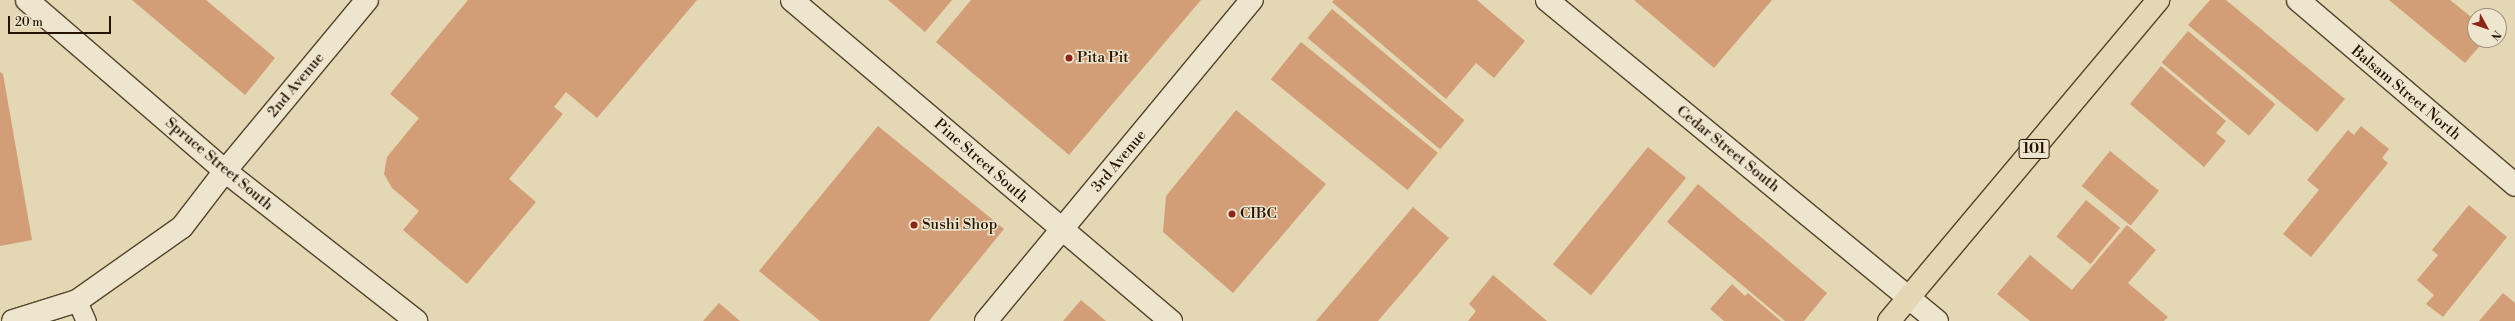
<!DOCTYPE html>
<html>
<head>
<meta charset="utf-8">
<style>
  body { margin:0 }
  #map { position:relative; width:2515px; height:321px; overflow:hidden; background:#e3d7b4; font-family:"Libre Bodoni",serif }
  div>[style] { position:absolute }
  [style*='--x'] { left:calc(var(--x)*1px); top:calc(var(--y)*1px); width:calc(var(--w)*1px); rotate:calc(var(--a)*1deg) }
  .building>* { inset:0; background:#d39e77; transform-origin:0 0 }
  .roads { filter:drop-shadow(1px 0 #54452d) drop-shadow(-1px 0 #54452d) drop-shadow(0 1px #54452d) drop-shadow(0 -1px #54452d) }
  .service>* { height:19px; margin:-9.5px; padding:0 9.5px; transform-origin:9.5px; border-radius:9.5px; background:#ede5ce }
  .minor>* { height:22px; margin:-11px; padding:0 11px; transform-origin:11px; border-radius:11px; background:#ede5ce }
  .tertiary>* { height:22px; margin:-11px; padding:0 11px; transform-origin:11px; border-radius:11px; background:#ede5ce }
  .primary>* { height:22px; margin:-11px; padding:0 11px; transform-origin:11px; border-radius:11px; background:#e3d7b4 }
  .dots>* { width:11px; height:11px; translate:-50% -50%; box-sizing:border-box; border:2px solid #ede5ce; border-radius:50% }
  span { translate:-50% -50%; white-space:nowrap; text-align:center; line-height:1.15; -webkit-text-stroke:3px #ede5ce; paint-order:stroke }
  .shield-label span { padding:1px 3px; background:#ede5ce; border:1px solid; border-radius:3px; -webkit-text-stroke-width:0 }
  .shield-label { font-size:14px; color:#251400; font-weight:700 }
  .poi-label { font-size:15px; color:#251400 }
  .left { translate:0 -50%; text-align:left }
  .street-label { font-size:15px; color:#251400 }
  .north { position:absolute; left:2467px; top:8px; width:40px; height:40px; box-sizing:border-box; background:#ede5ce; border:1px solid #9d917c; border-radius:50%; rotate:130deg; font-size:11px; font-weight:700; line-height:16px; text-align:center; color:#251400 }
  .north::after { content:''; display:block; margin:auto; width:14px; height:18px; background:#8f2418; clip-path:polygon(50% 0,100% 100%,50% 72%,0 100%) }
  .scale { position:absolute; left:8px; top:16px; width:103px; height:18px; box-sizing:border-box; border:2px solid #251400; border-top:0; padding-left:5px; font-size:12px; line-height:14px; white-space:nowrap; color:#251400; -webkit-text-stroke:3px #ede5ce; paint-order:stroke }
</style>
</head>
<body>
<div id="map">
  <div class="building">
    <div style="clip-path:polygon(132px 0,206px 0,275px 58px,245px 95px)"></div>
    <div style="clip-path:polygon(468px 0,697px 0,597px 118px,566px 92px,554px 107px,563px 114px,509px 179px,536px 202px,467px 284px,403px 230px,419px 211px,392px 188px,384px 174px,387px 157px,419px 118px,390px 94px)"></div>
    <div style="clip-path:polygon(888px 0,952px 0,925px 32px)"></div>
    <div style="clip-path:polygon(971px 0,1201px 0,1069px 155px,936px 42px)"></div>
    <div style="clip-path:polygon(1334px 0,1477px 0,1525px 41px,1494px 78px,1476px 63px,1446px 99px,1332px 2px)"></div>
    <div style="clip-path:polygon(1634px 0,1772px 0,1714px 68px)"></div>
    <div style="clip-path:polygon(2210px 0,2226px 0,2345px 99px,2317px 132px,2188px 25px)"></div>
    <div style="clip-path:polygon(2389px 0,2450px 0,2475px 20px,2475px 40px,2485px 40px,2465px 63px)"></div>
    <div style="left:1332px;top:9px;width:173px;height:38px;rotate:40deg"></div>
    <div style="left:2188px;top:31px;width:114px;height:41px;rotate:40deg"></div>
    <div style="left:1301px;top:42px;width:176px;height:48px;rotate:39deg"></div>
    <div style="clip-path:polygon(2161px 66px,2226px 121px,2216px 133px,2226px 141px,2204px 167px,2130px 104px)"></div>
    <div style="clip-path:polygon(0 72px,3px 74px,32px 240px,0 246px)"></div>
    <div style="clip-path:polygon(1236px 110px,1326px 184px,1233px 293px,1163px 232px,1166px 196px)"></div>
    <div style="clip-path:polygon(878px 126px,1004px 229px,929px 321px,820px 321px,759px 271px)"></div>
    <div style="clip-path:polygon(2361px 126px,2389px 149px,2382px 158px,2388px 163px,2311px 257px,2283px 234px,2319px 190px,2307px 180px,2348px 130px,2354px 135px)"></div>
    <div style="left:1648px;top:147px;width:49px;height:151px;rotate:39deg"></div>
    <div style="left:2110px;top:151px;width:63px;height:45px;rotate:39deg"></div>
    <div style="clip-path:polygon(1698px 184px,1827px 293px,1804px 321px,1785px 321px,1667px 222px)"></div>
    <div style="left:2086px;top:200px;width:44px;height:47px;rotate:39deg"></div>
    <div style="clip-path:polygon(2469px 205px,2507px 237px,2443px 317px,2426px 304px,2434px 295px,2417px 280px,2438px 255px,2432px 250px)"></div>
    <div style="clip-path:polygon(1413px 207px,1449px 238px,1378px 321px,1316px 321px)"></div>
    <div style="clip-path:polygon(2127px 225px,2156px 250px,2128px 283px,2168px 317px,2164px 321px,2030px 321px,1997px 294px,2030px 255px,2072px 290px)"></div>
    <div style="clip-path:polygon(1493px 275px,1547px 321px,1468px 321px,1476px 311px,1469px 304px)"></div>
    <div style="clip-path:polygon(1732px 284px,1745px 296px,1748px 293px,1781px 321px,1724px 321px,1710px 309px)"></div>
    <div style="clip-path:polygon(2503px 293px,2515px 303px,2515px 321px,2479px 321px)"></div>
    <div style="clip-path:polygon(1081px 300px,1106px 321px,1063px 321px)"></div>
    <div style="clip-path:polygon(719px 303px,740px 321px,703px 321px)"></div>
  </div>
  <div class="roads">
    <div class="service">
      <div style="--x:77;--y:301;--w:22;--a:66"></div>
    </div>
    <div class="minor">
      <div style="--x:27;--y:0;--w:262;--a:40.8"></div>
      <div style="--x:225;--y:171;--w:243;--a:38.1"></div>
      <div style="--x:1547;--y:0;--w:505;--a:39.46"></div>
      <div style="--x:2298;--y:0;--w:285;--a:40.4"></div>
      <div style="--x:13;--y:321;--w:67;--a:-17.4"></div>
      <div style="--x:77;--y:301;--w:128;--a:-35.2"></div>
      <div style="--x:182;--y:227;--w:71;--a:-52.5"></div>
      <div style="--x:225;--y:171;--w:222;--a:-50.3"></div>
      <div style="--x:986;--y:321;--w:417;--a:-50.4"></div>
    </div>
    <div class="tertiary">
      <div style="--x:792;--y:0;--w:497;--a:40.3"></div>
    </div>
    <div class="primary">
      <div style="--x:1889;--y:321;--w:419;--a:-50"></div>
    </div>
  </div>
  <div class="dots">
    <div style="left:1069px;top:58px;background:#8f2418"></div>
    <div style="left:1232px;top:214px;background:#8f2418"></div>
    <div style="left:914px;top:225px;background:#8f2418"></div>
  </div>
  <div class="shield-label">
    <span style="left:2034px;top:149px">101</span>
  </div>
  <div class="poi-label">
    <span class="left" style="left:1077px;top:58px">Pita Pit</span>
    <span class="left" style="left:1240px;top:214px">CIBC</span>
    <span class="left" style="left:922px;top:225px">Sushi Shop</span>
  </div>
  <div class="street-label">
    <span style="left:296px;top:85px;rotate:-50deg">2nd Avenue</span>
    <span style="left:2406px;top:93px;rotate:40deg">Balsam Street North</span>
    <span style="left:1728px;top:149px;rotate:39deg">Cedar Street South</span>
    <span style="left:981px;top:161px;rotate:41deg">Pine Street South</span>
    <span style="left:1119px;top:161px;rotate:-50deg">3rd Avenue</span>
    <span style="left:219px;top:164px;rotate:40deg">Spruce Street South</span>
  </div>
  <div class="north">N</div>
  <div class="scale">20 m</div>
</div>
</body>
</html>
